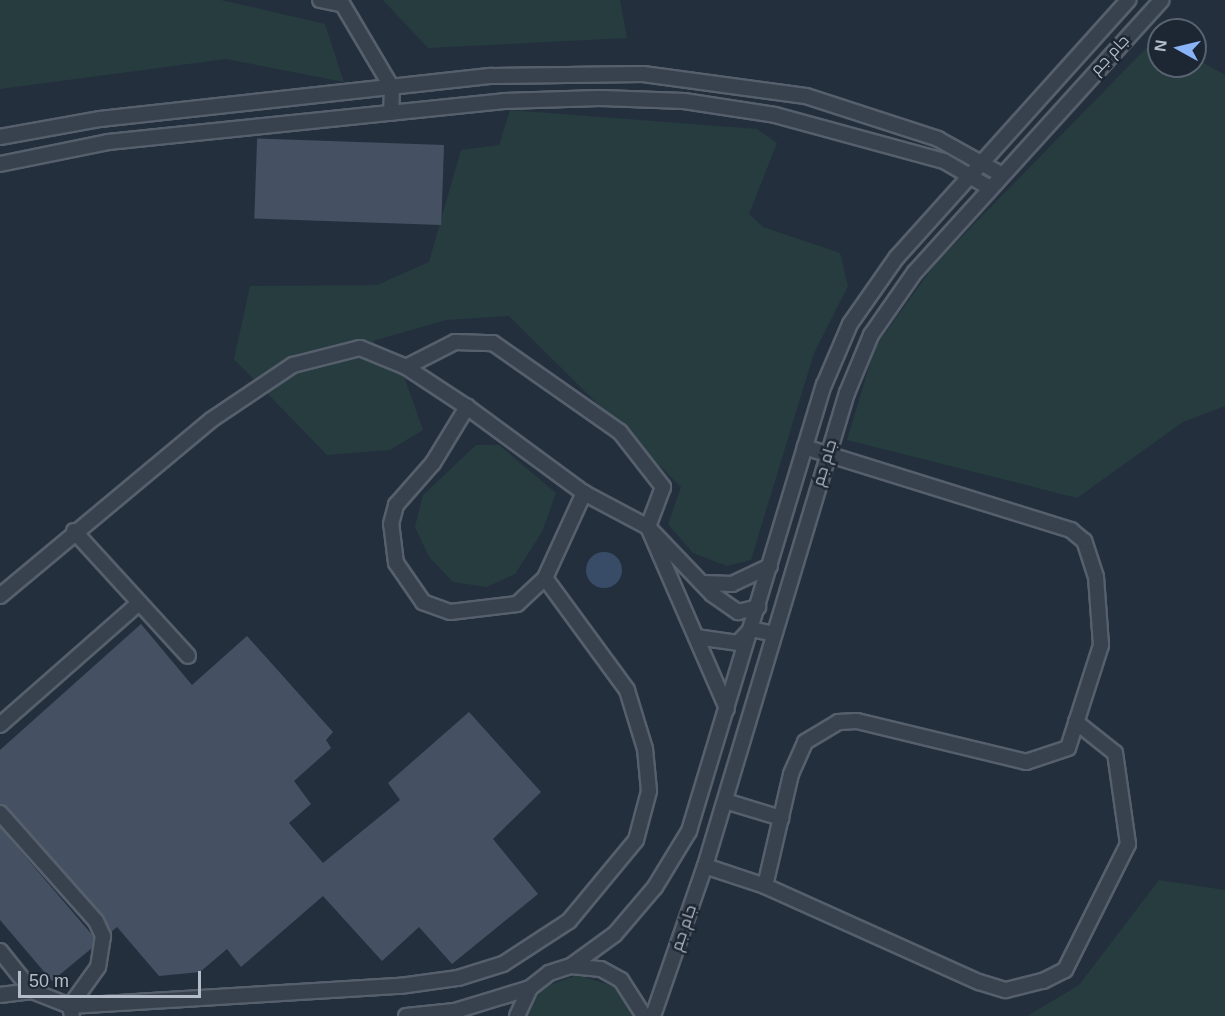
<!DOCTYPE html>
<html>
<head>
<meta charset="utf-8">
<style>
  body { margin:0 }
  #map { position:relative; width:1225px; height:1016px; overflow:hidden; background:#242f3e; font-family:Helvetica,Cairo,sans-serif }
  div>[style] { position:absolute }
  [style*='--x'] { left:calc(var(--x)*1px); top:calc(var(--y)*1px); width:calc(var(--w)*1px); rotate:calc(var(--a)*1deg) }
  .green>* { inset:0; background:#263c3f }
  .water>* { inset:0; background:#394c67 }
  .round { border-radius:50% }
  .building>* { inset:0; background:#455162; transform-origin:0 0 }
  .roads { filter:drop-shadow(2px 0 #565f6c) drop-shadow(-2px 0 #565f6c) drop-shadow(0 2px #565f6c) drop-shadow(0 -2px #565f6c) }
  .service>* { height:14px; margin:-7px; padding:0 7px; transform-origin:7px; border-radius:7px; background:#38414e }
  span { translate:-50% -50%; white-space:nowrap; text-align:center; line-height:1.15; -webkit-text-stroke:5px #1d2633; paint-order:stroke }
  .street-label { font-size:16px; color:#b4bcc9 }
  .north { position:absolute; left:1147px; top:18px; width:60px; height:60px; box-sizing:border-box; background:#1d2633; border:2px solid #59626f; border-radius:50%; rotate:278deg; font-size:16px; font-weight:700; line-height:24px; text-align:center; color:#b4bcc9 }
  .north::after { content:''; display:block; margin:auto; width:21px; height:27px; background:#8ab4f8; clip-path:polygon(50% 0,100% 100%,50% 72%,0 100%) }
  .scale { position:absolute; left:18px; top:971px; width:183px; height:27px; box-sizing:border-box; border:3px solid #b4bcc9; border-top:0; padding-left:8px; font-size:18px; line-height:21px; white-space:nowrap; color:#b4bcc9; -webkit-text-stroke:4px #1d2633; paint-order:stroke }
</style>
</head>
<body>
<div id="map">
  <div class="green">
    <div style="clip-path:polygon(0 0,221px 0,325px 24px,344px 82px,226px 59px,0 89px)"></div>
    <div style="clip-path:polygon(383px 0,620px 0,627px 38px,428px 48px)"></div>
    <div style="clip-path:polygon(1157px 37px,1159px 66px,1195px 66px,1195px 58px,1225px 75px,1225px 406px,1183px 422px,1077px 498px,847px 440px,875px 347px,935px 264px)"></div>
    <div style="clip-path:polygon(510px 110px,757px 129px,777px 143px,749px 214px,763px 227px,840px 253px,848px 286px,814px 353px,751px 560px,727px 566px,693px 553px,668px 524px,681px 487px,509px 316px,446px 320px,373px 341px,405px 379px,423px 430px,390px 450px,327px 455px,234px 359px,250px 286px,377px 285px,429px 262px,461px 150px,499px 145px)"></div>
    <div style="clip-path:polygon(476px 445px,499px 445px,556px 493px,542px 532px,515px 574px,487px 587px,453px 582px,429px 557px,415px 527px,423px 495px)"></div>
    <div style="clip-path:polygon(1159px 880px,1225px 890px,1225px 1016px,1027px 1016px,1079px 985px)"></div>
    <div style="clip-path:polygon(578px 975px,613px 986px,633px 1016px,525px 1016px,543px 987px)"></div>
  </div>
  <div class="water">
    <div class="round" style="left:586px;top:552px;width:36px;height:36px"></div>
  </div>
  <div class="building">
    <div style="left:444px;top:145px;width:80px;height:187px;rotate:92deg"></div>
    <div style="clip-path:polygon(141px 624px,192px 685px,247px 636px,333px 732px,326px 740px,331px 748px,294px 781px,311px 804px,289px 823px,323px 863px,400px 800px,388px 783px,469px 712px,541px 792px,493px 839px,538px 894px,452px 964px,419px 927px,382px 961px,323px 896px,241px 967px,227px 949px,200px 972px,159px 976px,117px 927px,111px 932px,103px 915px,0 804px,0 750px)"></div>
    <div style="clip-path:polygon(0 827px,94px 937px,92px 948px,52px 981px,0 920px)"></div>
  </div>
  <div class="roads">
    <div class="service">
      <div style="--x:320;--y:0;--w:21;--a:11"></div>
      <div style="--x:340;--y:0;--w:102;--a:59.4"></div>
      <div style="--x:392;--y:88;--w:25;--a:92"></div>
      <div style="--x:0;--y:137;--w:102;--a:-10.2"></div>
      <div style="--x:100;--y:119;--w:394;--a:-6.3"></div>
      <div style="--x:492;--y:76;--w:151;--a:-0.8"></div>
      <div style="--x:643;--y:74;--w:164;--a:7.7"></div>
      <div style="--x:806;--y:96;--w:139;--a:18"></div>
      <div style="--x:938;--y:139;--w:72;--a:29.1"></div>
      <div style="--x:0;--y:164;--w:110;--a:-11.5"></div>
      <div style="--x:108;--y:142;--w:398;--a:-5.9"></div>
      <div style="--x:504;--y:101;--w:95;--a:-1.8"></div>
      <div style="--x:599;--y:98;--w:85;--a:2"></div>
      <div style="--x:684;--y:101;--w:92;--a:8.7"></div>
      <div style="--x:775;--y:115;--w:175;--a:15.2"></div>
      <div style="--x:944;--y:161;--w:53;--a:30.4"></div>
      <div style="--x:406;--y:367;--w:55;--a:-27"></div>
      <div style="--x:455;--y:342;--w:38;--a:2"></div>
      <div style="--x:493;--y:343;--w:155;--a:35"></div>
      <div style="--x:620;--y:432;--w:70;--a:52"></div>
      <div style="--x:663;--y:487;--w:43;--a:110.6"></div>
      <div style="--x:648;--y:527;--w:198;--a:66.5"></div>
      <div style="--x:74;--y:531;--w:169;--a:47.6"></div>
      <div style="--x:545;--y:578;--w:94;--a:-65.4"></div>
      <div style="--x:702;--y:583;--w:30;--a:2"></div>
      <div style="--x:732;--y:584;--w:42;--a:-25.3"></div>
      <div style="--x:0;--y:596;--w:275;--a:-39.8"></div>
      <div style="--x:211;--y:420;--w:99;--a:-33.9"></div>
      <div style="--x:293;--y:365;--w:69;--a:-14.2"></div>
      <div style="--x:360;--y:348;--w:50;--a:22.4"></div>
      <div style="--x:406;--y:367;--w:73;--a:33.3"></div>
      <div style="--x:696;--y:637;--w:42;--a:8.1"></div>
      <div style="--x:738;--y:643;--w:19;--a:-47"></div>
      <div style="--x:751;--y:629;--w:24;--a:12"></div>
      <div style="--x:0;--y:725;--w:185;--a:-41.3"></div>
      <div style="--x:725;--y:801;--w:59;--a:16.9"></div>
      <div style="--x:0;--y:813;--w:144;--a:48.4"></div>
      <div style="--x:96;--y:921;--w:17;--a:65"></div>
      <div style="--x:103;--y:936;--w:31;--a:99"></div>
      <div style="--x:98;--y:967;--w:48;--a:125.7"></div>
      <div style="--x:70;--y:1006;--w:10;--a:79"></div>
      <div style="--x:705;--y:866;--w:63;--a:18.4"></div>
      <div style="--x:765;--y:886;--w:115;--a:-76.9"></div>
      <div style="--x:791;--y:774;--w:35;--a:-66"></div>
      <div style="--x:805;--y:742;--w:39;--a:-31"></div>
      <div style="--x:838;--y:722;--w:19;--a:-3"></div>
      <div style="--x:857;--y:721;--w:174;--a:13.6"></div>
      <div style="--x:1026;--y:762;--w:44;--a:-18.4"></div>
      <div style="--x:1068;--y:748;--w:108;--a:-72.2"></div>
      <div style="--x:1101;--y:645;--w:68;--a:-94.2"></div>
      <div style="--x:1096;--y:577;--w:38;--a:-108"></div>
      <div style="--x:1084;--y:541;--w:17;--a:-140"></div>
      <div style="--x:1071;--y:530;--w:279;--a:-162.7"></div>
      <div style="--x:765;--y:886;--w:235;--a:24.2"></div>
      <div style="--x:979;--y:982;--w:28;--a:17"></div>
      <div style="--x:1006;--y:990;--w:38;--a:-14"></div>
      <div style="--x:1043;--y:981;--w:25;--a:-27"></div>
      <div style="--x:1065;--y:970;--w:141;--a:-63.4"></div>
      <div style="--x:1128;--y:844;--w:92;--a:-98.1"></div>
      <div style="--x:1115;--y:753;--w:50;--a:-141.5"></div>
      <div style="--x:0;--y:951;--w:51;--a:51.3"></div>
      <div style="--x:32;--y:991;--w:41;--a:21.5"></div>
      <div style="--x:70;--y:1006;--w:331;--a:-3.5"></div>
      <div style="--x:400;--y:986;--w:59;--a:-7.9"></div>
      <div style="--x:458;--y:978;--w:47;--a:-17.3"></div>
      <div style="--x:503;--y:964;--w:79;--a:-33.1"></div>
      <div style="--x:569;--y:921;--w:105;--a:-50.4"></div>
      <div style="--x:636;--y:840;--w:51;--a:-75.1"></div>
      <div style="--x:649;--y:791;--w:42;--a:-95.4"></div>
      <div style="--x:645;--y:749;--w:62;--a:-107"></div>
      <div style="--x:627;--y:690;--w:139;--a:-126.2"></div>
      <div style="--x:545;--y:578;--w:38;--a:137"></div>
      <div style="--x:517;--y:604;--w:67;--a:173.2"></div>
      <div style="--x:450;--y:612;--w:29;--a:-160"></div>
      <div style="--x:423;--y:602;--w:47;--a:-124.7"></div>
      <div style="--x:396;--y:563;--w:39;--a:-97"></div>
      <div style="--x:391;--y:524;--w:20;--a:-75"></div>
      <div style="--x:396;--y:505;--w:56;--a:-48.6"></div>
      <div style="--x:433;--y:463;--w:66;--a:-58.7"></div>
      <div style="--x:467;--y:407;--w:145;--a:36.3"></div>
      <div style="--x:584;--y:493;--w:72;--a:28"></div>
      <div style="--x:648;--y:527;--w:93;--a:46.3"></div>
      <div style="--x:712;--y:594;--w:32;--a:35"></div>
      <div style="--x:738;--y:612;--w:21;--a:-14"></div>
      <div style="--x:571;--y:966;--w:54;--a:-36"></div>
      <div style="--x:615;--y:934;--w:62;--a:-49.6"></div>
      <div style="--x:655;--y:887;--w:66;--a:-58.7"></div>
      <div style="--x:689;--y:831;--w:466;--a:-73.2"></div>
      <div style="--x:824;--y:385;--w:66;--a:-66.9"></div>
      <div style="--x:850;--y:324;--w:82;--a:-55"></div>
      <div style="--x:897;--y:257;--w:346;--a:-48"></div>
      <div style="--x:0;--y:995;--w:32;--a:-7"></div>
      <div style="--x:406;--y:1016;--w:49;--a:-5.8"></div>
      <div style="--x:455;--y:1011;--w:78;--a:-17"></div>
      <div style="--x:517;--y:1016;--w:31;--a:-65"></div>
      <div style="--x:530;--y:988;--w:24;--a:-38"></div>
      <div style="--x:549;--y:973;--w:23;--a:-18"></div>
      <div style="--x:571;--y:966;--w:30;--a:6"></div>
      <div style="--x:601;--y:969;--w:23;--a:29"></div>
      <div style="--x:621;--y:980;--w:43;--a:57.4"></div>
      <div style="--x:653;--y:1016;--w:159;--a:-70.9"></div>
      <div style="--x:705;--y:866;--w:494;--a:-73.3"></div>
      <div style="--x:847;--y:393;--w:63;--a:-67.5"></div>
      <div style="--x:871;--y:335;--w:77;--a:-55.1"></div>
      <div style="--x:915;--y:272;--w:367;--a:-47.8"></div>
    </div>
  </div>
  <div class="street-label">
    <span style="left:1110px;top:55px;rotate:-47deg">جام جم</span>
    <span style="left:825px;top:463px;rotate:-73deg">جام جم</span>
    <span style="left:684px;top:928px;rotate:-71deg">جام جم</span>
  </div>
  <div class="north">N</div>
  <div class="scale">50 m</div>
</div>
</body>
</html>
